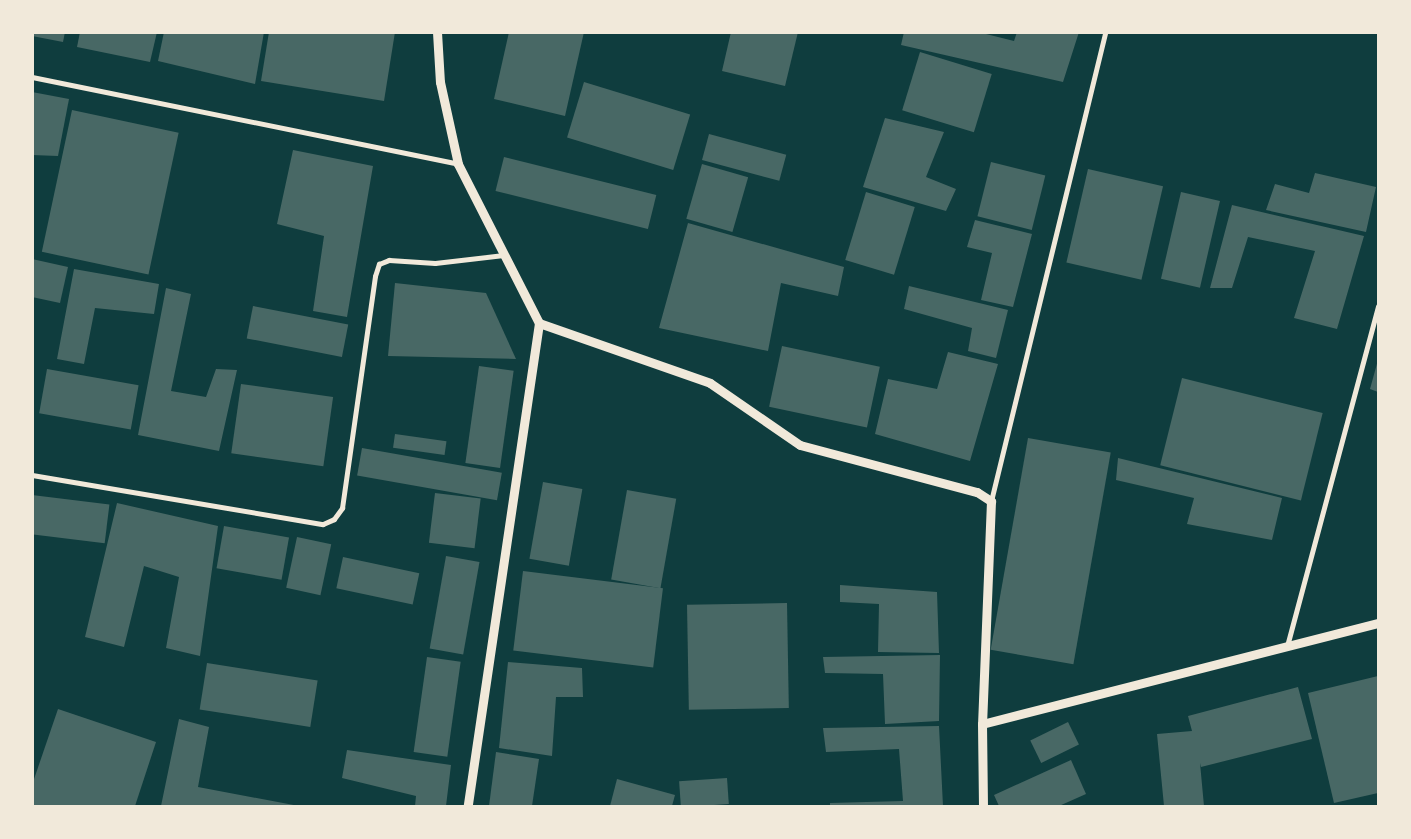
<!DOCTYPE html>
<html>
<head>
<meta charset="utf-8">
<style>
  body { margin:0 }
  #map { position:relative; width:1411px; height:839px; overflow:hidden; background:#0f3d3e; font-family:"DM Sans",sans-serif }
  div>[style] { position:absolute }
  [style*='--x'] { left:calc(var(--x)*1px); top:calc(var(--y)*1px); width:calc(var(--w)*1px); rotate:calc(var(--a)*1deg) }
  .building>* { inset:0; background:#486865; transform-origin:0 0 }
  .minor>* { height:5px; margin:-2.5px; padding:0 2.5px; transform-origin:2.5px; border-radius:2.5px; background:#f1e9da }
  .tertiary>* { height:9px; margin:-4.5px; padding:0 4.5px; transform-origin:4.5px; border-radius:4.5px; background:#f1e9da }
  span { translate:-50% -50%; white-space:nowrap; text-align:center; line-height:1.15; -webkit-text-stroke:4.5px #f1e9da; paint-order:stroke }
  .frame { position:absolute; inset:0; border:34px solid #f1e9da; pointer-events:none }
</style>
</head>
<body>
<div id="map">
  <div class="building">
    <div style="clip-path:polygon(32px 32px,65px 32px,63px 42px,32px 36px)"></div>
    <div style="clip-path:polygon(80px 32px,157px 32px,150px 62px,77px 47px)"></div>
    <div style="clip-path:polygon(164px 32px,264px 32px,255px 84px,158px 61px)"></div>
    <div style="clip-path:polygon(269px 32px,395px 32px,384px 101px,261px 81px)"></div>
    <div style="clip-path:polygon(509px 32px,584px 32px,565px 116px,494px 99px)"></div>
    <div style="clip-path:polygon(731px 32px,798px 32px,785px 86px,722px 71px)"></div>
    <div style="clip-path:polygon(904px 32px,978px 32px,1014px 41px,1017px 32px,1079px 32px,1063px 82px,901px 45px)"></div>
    <div style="left:920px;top:52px;width:75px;height:61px;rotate:17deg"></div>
    <div style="left:584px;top:82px;width:111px;height:58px;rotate:17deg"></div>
    <div style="clip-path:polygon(32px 92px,69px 99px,58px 156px,32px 155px)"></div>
    <div style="left:72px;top:110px;width:109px;height:145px;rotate:12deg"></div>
    <div style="clip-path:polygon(885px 118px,944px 132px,926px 177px,956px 189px,946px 211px,863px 187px)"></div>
    <div style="left:709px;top:134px;width:80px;height:27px;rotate:15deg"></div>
    <div style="clip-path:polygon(293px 150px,373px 166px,347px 317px,313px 311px,324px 236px,277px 224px)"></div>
    <div style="left:504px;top:157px;width:157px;height:35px;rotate:14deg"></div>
    <div style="left:991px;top:162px;width:56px;height:56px;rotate:14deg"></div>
    <div style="left:702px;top:164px;width:48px;height:57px;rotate:16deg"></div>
    <div style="left:1088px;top:169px;width:77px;height:96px;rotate:13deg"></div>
    <div style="clip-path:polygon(1315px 173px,1376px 187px,1366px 232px,1266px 210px,1275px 184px,1309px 193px)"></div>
    <div style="left:866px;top:192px;width:51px;height:71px;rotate:17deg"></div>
    <div style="left:1181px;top:192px;width:40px;height:89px;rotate:13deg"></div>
    <div style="clip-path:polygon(1232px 205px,1364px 236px,1337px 329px,1294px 318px,1315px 251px,1248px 237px,1232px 288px,1210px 288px)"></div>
    <div style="clip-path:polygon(975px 220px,1032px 234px,1013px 307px,981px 300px,992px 253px,967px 247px)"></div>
    <div style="clip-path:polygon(688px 223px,844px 267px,838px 296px,781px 283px,768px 351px,659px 328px)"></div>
    <div style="clip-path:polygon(32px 259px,68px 267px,60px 303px,32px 297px)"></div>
    <div style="clip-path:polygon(74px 269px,159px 284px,154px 314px,95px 308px,84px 364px,57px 359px)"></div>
    <div style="clip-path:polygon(395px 283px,486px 293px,516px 359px,388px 356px)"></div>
    <div style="clip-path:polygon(909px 286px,1008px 310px,996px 358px,968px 351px,972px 328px,904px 309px)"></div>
    <div style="clip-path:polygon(166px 288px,191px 294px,171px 391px,206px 397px,216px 369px,237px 370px,219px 451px,138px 435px)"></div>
    <div style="left:253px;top:306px;width:97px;height:33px;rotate:11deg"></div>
    <div style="left:782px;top:346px;width:100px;height:62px;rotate:12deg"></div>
    <div style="clip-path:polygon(948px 352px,998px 364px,970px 461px,875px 434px,888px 379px,937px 389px)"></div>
    <div style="clip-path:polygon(1378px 360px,1378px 392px,1370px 389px)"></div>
    <div style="left:479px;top:366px;width:35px;height:98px;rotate:8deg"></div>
    <div style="left:47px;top:369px;width:93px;height:45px;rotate:10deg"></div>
    <div style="left:1182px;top:378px;width:145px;height:90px;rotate:14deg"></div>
    <div style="left:241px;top:384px;width:93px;height:70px;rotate:8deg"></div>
    <div style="left:395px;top:434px;width:52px;height:14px;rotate:8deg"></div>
    <div style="left:1028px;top:438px;width:84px;height:215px;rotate:10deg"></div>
    <div style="left:362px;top:448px;width:142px;height:28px;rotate:10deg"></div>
    <div style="clip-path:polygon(1118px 458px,1282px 498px,1272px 540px,1187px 524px,1194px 498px,1116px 480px)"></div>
    <div style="left:543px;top:482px;width:40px;height:78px;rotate:10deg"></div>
    <div style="left:627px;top:490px;width:50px;height:91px;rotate:10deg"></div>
    <div style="left:435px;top:493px;width:46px;height:50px;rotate:7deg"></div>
    <div style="left:32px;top:495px;width:78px;height:39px;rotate:7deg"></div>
    <div style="clip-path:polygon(117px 503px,218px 526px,200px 656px,166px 648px,179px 577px,144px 566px,124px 647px,85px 637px)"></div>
    <div style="left:224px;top:526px;width:66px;height:43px;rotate:10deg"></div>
    <div style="left:297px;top:537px;width:35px;height:52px;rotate:12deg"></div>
    <div style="left:446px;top:556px;width:34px;height:94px;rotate:10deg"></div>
    <div style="left:343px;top:557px;width:78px;height:32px;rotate:12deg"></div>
    <div style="left:523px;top:571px;width:141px;height:80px;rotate:7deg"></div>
    <div style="clip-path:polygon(840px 585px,937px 592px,939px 653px,878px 652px,879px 604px,840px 602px)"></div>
    <div style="left:787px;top:603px;width:105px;height:100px;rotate:89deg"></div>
    <div style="clip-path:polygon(940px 655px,939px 721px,885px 724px,883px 674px,825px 673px,823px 657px)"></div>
    <div style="left:427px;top:657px;width:34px;height:96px;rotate:8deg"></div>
    <div style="clip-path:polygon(508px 662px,582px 668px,583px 697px,556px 697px,552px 756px,499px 748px)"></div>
    <div style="left:207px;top:663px;width:112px;height:47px;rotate:9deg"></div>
    <div style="clip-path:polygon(1378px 676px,1378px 793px,1334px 803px,1308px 693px)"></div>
    <div style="clip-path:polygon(1298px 687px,1312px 739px,1201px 767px,1200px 763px,1204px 806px,1164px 806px,1157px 734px,1192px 731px,1188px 716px)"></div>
    <div style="clip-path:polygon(58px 709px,156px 742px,135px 806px,32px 806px,32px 785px)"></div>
    <div style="clip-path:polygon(179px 719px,209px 727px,198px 787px,299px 806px,161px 806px)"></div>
    <div style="left:1068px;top:722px;width:25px;height:42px;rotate:64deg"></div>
    <div style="clip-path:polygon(939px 726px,943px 806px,830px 806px,830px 803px,903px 801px,899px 749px,826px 752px,823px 728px)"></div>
    <div style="clip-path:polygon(347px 750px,451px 765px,446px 806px,415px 806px,416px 796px,342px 778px)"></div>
    <div style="clip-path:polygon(496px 752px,539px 759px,532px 806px,489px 806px)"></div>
    <div style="clip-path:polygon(1071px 760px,1086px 794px,1059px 806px,999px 806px,994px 795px)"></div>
    <div style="left:727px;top:778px;width:26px;height:48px;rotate:86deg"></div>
    <div style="clip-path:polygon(617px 779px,675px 795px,672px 806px,610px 806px)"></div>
  </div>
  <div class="minor">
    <div style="--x:32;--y:77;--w:435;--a:11.5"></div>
    <div style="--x:32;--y:475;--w:295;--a:9.6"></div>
    <div style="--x:323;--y:524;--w:12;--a:-24"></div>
    <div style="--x:334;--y:519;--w:14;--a:-54"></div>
    <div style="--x:342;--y:508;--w:234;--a:-81.9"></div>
    <div style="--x:375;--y:276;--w:13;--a:-72"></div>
    <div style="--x:379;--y:264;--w:11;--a:-22"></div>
    <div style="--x:389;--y:260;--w:46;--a:3.7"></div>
    <div style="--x:435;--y:263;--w:69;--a:-6.6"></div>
    <div style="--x:991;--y:501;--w:483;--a:-76.3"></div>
    <div style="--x:1287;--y:646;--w:352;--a:-75"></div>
  </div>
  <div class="tertiary">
    <div style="--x:437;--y:32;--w:50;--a:86.6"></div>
    <div style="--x:440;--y:82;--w:84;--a:77.6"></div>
    <div style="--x:458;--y:164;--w:178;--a:63"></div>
    <div style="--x:539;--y:323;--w:488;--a:98.4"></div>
    <div style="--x:539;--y:323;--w:181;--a:19.3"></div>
    <div style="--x:710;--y:383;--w:109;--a:34.6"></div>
    <div style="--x:800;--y:445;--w:183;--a:14.9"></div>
    <div style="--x:977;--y:492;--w:17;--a:33"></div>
    <div style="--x:991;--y:501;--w:223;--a:92.3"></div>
    <div style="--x:982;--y:724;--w:82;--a:89.3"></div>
    <div style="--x:982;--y:724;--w:409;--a:-14.3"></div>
  </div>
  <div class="frame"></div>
</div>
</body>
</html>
